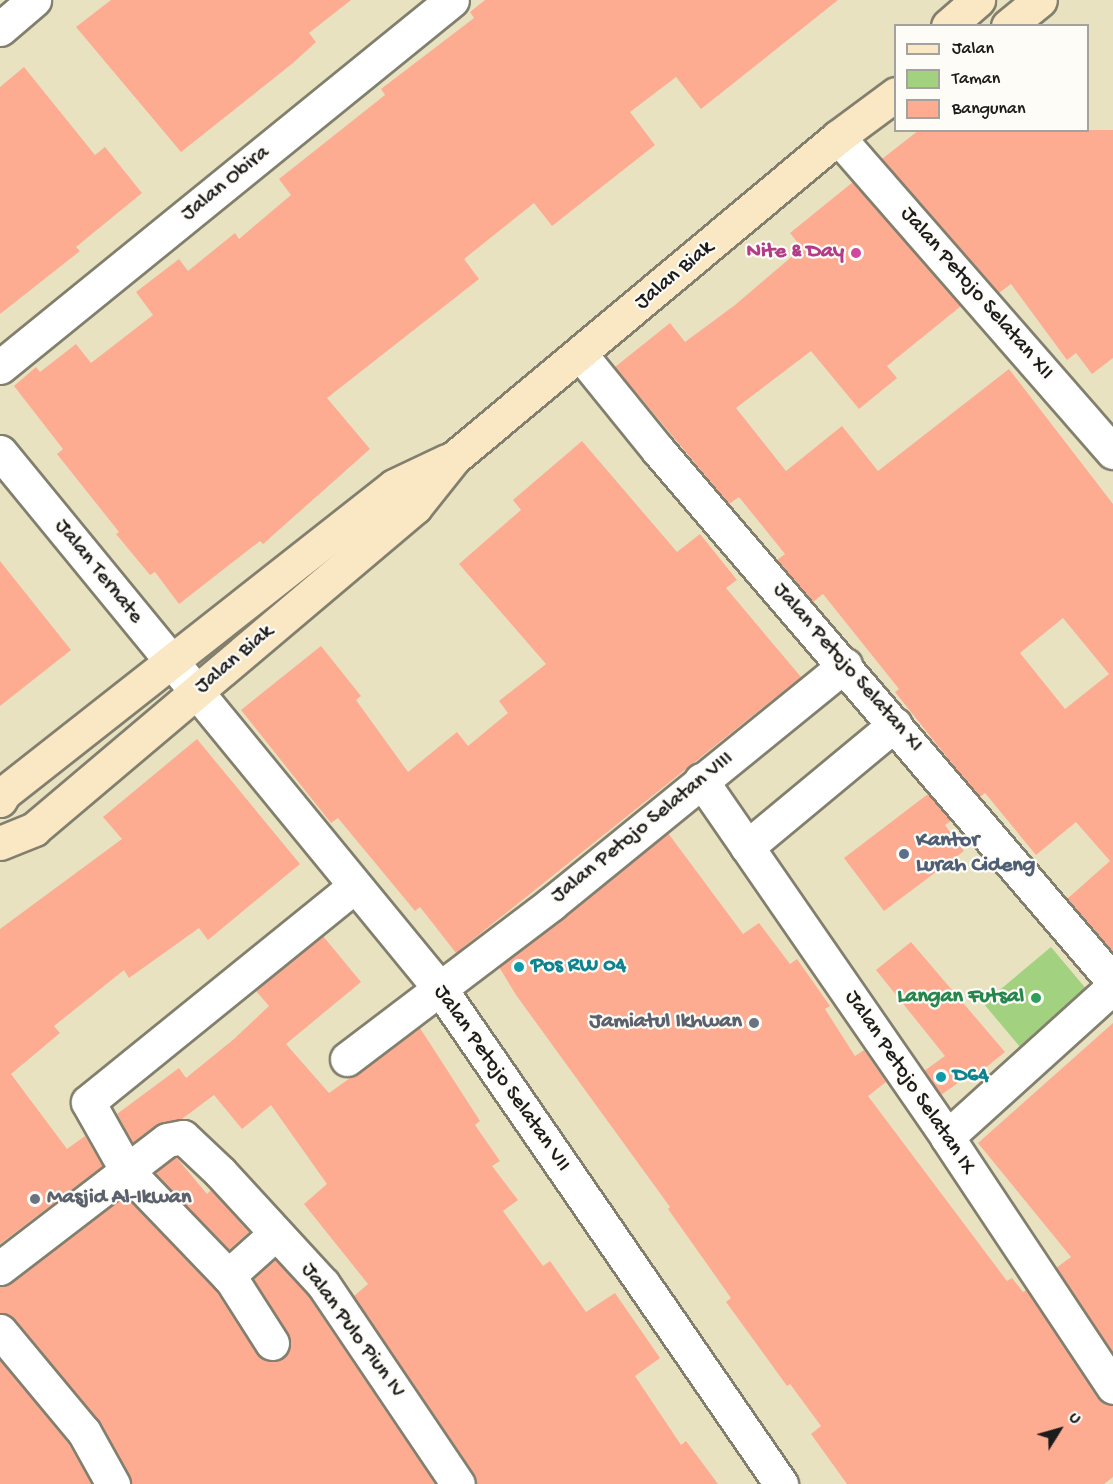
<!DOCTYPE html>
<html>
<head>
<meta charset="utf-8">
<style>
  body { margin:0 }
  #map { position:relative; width:1113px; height:1484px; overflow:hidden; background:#e8e2c1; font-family:"Gochi Hand",sans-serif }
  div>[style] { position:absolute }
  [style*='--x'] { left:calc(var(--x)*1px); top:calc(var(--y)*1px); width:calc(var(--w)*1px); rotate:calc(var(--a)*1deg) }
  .green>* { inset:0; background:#a2d180; transform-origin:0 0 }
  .building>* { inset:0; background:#feac91 }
  .roads { filter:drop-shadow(2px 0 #827f6e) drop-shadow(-2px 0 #827f6e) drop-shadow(0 2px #827f6e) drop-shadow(0 -2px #827f6e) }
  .minor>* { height:33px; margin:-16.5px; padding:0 16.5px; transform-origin:16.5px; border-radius:16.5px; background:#fff }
  .secondary>* { height:33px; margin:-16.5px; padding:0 16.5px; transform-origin:16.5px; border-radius:16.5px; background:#fae7c3 }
  .dots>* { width:16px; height:16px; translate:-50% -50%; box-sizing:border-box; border:3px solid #fdfcf7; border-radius:50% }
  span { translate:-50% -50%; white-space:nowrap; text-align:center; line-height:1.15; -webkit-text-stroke:4.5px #fdfcf7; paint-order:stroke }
  .street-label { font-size:22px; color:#1c1c1c }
  .hotel-label { font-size:22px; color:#b23c85; font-weight:700 }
  .right { translate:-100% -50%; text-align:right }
  .service-label { font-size:22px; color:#4e5e75; font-weight:700 }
  .left { translate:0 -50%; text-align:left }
  .culture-label { font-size:22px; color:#0d838f; font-weight:700 }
  .leisure-label { font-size:22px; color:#27864d; font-weight:700 }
  .worship-label { font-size:22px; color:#5b616d; font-weight:700 }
  .legend { position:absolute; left:894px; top:24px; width:195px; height:108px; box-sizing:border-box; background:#fdfcf7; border:2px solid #a3a29f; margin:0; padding:8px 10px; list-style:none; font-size:18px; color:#1c1c1c }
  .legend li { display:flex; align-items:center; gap:12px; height:30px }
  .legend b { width:30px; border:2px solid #a3a29f }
  .north { position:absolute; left:1029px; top:1400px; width:60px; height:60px; -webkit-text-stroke:4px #fdfcf7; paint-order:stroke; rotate:53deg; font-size:16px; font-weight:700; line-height:24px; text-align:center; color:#1c1c1c }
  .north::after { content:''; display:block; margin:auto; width:21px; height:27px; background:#1c1c1c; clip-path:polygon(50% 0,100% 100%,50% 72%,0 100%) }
</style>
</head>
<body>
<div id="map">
  <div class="green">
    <div style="left:1051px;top:947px;width:57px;height:88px;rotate:50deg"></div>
  </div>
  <div class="building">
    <div style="clip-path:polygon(111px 0,351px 0,309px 33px,316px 42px,293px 63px,181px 152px,76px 27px)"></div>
    <div style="clip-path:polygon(485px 0,838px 0,701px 109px,676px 77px,630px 112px,655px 145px,552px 226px,534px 203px,464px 259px,479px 279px,327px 398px,370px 449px,263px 544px,260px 541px,179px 604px,155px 572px,150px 575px,116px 534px,119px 532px,57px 454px,63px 449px,14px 386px,36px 367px,40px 372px,76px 344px,91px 363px,153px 315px,136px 292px,179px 259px,188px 271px,235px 233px,239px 239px,291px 195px,279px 179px,385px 95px,381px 89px,474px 18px,470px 12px)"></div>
    <div style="clip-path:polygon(24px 67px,95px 155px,105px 147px,142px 193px,76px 247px,80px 251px,0 314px,0 87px)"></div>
    <div style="clip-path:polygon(919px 130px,1113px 130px,1113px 358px,1092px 374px,1076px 353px,1067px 360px,1011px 284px,999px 293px,882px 159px)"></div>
    <div style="clip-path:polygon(evenodd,853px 182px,961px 306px,887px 366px,897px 378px,859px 409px,811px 351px,736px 408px,786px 471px,842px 426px,878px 471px,1009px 369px,1113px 504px,1113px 952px,1067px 899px,1110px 861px,1076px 822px,1036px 855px,985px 793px,980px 797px,958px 771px,895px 692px,899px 689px,823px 594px,813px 602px,777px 560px,785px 554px,739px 497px,729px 504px,615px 367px,670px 323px,685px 342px,735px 305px,802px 248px,790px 233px,853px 182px,1063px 618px,1109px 674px,1065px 709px,1020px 653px,1063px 618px)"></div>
    <div style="clip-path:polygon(582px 441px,677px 552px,700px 534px,737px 580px,726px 588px,801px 677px,456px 953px,420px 907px,415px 911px,338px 818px,331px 823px,241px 710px,321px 646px,361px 696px,356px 700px,408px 772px,457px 732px,468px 746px,508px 713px,499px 701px,546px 664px,459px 564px,521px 510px,513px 500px)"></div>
    <div style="clip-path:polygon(0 561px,71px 650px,0 706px)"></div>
    <div style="clip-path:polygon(197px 739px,300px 864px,208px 940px,199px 928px,129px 978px,124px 970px,54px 1026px,60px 1033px,11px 1074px,67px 1149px,85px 1136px,103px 1166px,0 1244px,0 929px,122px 839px,103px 817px)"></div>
    <div style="clip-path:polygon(928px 794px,951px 821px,945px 825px,964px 851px,884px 911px,844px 858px)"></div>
    <div style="clip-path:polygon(668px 833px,743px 934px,759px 923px,790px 964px,797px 959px,830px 1006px,825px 1009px,855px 1056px,864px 1050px,886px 1082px,868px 1096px,1007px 1281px,1012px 1278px,1023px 1292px,1026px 1290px,1097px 1397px,1113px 1406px,1113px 1477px,1104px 1484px,847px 1484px,811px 1434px,821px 1426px,790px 1384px,787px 1386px,726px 1302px,731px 1298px,668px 1209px,670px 1207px,516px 995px,499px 967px)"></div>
    <div style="clip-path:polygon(323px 936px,361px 982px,286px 1044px,329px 1093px,420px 1028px,480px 1121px,475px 1125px,500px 1161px,492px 1166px,518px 1200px,503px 1211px,543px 1266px,550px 1261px,586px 1312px,615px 1293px,660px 1358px,635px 1376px,681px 1445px,686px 1441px,718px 1484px,477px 1484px,474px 1474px,354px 1296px,368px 1284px,304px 1204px,327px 1184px,271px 1105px,242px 1129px,214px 1095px,182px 1119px,156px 1125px,133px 1143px,117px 1114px,179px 1068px,186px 1078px,234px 1039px,269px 1006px,256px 991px)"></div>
    <div style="clip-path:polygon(911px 942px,1005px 1052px,979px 1073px,976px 1070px,941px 1095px,924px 1071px,945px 1056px,876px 970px)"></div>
    <div style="clip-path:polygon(1113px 1023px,1113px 1353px,1056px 1268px,1071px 1257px,978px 1143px)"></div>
    <div style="clip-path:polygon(176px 1157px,207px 1194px,211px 1190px,249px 1232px,229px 1250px,155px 1173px)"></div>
    <div style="clip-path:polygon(125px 1196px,216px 1291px,257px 1354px,272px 1362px,283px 1358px,291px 1342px,253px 1279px,275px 1259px,308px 1296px,435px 1484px,132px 1484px,98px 1420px,14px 1319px,0 1313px,0 1286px,11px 1283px)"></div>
    <div style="clip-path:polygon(0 1360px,68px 1443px,92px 1484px,0 1484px)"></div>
  </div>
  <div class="roads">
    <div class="minor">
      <div style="--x:0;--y:29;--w:45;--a:-40.5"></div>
      <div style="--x:838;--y:137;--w:418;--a:48.9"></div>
      <div style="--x:581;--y:355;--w:122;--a:51"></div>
      <div style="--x:658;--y:450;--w:699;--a:49.41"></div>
      <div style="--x:0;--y:367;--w:582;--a:-39.07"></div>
      <div style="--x:0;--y:452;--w:696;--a:50.66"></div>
      <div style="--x:441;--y:990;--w:600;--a:55.46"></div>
      <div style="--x:701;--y:780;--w:434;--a:55.4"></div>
      <div style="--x:947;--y:1137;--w:300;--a:56.4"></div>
      <div style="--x:747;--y:847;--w:192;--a:-39.7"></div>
      <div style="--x:347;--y:1059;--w:256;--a:-37.2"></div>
      <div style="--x:551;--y:904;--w:379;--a:-39.1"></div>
      <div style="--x:947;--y:1137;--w:224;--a:-42.1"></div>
      <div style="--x:0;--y:1268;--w:210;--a:-37.5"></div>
      <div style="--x:167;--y:1140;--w:16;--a:-11"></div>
      <div style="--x:183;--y:1137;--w:51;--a:43.4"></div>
      <div style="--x:220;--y:1172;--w:152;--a:47.4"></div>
      <div style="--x:323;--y:1284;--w:241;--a:56"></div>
      <div style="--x:228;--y:1276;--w:63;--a:-41.8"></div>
      <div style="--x:0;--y:1331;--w:131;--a:50.3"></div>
      <div style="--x:84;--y:1432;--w:60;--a:60.9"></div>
      <div style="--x:272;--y:1343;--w:76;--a:-122.6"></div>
      <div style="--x:231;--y:1279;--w:150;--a:-133.9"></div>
      <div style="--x:127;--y:1171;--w:79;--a:-119.5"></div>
      <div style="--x:88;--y:1102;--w:343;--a:-39"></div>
    </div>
    <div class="secondary">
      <div style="--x:948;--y:26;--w:40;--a:-41"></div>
      <div style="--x:1008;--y:26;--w:41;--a:-39.1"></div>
      <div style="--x:0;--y:800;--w:8;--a:-60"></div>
      <div style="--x:4;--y:793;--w:496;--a:-38.2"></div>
      <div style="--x:394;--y:486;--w:59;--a:-25.3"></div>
      <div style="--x:0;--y:843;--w:37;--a:-22"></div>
      <div style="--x:34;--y:829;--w:499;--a:-40.2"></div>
      <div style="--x:415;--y:507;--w:63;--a:-51.5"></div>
      <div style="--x:454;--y:458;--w:500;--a:-39.89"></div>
      <div style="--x:838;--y:137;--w:72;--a:-36.6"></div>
    </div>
  </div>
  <div class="dots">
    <div style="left:856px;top:253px;background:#d1479c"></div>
    <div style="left:904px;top:854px;background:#5c6f8a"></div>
    <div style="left:519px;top:967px;background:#0f9aa8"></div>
    <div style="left:1036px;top:998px;background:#2e9e5b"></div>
    <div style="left:754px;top:1023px;background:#6b7280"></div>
    <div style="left:941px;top:1077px;background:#0f9aa8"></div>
    <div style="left:35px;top:1199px;background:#6b7280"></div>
  </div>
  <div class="street-label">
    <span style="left:226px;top:184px;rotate:-39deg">Jalan Obira</span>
    <span style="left:675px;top:276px;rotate:-40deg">Jalan Biak</span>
    <span style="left:976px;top:294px;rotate:49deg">Jalan Petojo Selatan XII</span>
    <span style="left:98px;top:572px;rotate:51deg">Jalan Ternate</span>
    <span style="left:235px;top:660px;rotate:-40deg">Jalan Biak</span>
    <span style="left:847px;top:668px;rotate:49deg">Jalan Petojo Selatan XI</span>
    <span style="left:643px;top:828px;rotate:-39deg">Jalan Petojo Selatan VIII</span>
    <span style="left:501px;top:1079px;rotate:55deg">Jalan Petojo Selatan VII</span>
    <span style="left:909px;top:1083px;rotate:56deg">Jalan Petojo Selatan IX</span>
    <span style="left:352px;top:1331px;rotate:54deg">Jalan Pulo Piun IV</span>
  </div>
  <div class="hotel-label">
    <span class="right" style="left:844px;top:253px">Nite &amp; Day</span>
  </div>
  <div class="service-label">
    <span class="left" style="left:916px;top:854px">Kantor<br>Lurah Cideng</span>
  </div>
  <div class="culture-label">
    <span class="left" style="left:531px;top:967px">Pos RW 04</span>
    <span class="left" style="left:953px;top:1077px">D64</span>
  </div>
  <div class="leisure-label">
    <span class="right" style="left:1024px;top:998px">Langan Futsal</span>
  </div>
  <div class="worship-label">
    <span class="right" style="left:742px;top:1023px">Jamiatul Ikhwan</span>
    <span class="left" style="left:47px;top:1199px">Masjid Al-Ikwan</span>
  </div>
  <ul class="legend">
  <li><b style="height:8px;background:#fae7c3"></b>Jalan</li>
  <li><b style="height:16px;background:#a2d180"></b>Taman</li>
  <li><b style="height:16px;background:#feac91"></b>Bangunan</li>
  </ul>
  <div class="north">U</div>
</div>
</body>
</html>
